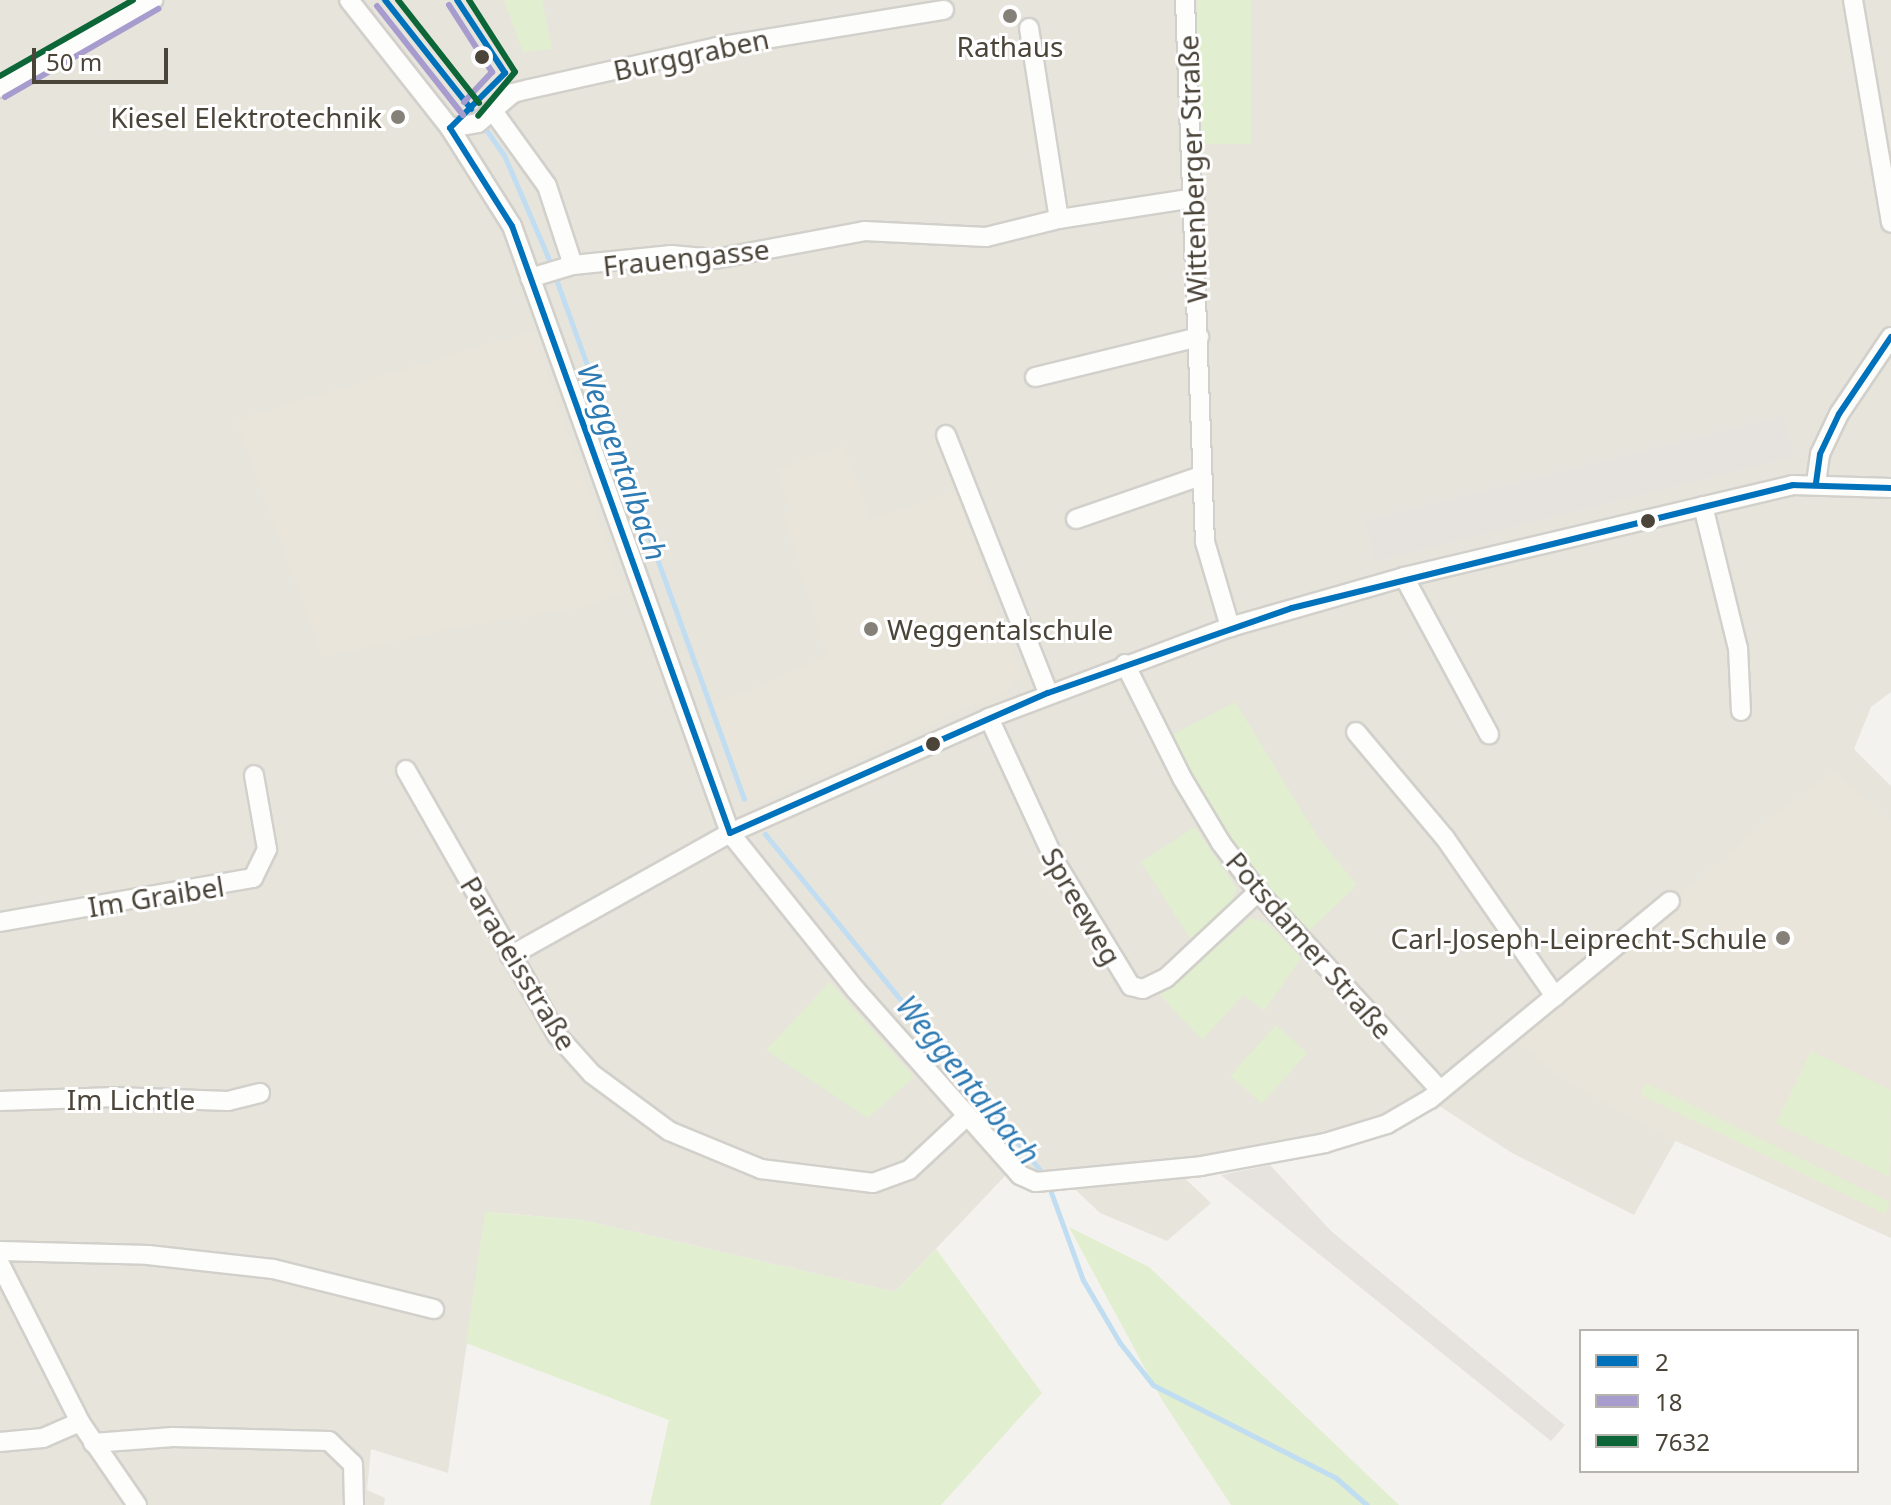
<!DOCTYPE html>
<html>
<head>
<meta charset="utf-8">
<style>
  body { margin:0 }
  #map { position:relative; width:1891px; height:1505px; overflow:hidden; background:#f4f2ee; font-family:"Noto Sans",sans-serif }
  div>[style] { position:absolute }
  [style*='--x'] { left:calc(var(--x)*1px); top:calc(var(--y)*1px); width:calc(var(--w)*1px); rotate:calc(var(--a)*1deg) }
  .residential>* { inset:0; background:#e7e4dc }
  .education>* { inset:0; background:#eae5da }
  .green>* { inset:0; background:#e1eecf; transform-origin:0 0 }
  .parking>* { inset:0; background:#e6e3df; transform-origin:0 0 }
  .stream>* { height:5px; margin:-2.5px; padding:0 2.5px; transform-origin:2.5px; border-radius:2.5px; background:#c0ddf1 }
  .roads { filter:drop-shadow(2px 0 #d2d0cb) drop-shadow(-2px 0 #d2d0cb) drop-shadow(0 2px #d2d0cb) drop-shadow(0 -2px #d2d0cb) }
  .minor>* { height:18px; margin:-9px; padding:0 9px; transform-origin:9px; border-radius:9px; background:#fdfdfc }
  .bus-1>* { height:6px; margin:-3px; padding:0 3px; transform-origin:3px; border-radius:3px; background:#0072bc }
  .bus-2>* { height:6px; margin:-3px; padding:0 3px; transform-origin:3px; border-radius:3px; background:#a69ccd }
  .bus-3>* { height:6px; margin:-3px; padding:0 3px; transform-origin:3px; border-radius:3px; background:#0c6638 }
  .dots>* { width:22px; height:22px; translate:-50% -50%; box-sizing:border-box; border:4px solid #fff; border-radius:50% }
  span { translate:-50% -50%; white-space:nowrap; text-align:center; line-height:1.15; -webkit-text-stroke:6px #fff; paint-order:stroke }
  .poi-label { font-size:28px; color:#4b4439 }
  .right { translate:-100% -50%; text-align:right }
  .left { translate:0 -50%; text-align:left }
  .street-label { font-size:28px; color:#4b4439 }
  .water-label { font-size:30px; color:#2e7ab2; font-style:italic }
  .legend { position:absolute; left:1579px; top:1329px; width:280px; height:144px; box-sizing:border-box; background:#fff; border:2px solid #b7b4b0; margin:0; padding:10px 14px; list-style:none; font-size:24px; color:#4b4439 }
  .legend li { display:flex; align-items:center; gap:16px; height:40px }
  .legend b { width:40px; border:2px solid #b7b4b0 }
  .scale { position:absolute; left:32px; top:48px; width:136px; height:36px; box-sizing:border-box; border:4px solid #4b4439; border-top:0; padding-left:10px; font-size:24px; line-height:28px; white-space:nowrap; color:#4b4439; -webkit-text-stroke:6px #fff; paint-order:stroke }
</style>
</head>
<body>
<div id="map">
  <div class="residential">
    <div style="clip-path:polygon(0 0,1891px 0,1891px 692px,1871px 707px,1854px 749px,1891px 786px,1891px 1238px,1676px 1140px,1634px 1215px,1512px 1153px,1430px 1100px,1402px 1117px,1175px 1169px,1211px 1203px,1167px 1241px,1100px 1213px,1063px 1178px,1005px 1176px,895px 1292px,582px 1220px,486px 1212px,448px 1473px,371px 1449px,367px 1490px,385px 1498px,384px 1505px,0 1505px)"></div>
  </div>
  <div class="education">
    <div style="clip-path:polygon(532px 331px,624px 593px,582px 608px,464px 626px,323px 657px,236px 420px)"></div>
    <div style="clip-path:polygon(843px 445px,871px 519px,956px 492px,1020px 674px,1008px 690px,762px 801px,751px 800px,743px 793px,713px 705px,827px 657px,784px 515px,792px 511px,777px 470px)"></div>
    <div style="clip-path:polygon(1835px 771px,1891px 822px,1891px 1236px,1664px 1136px,1556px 1074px,1514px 1038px,1774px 815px)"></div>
  </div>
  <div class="green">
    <div style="clip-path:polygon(504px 0,542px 0,552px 49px,523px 52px)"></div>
    <div style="left:1197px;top:0;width:54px;height:144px"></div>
    <div style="clip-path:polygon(1235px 702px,1317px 836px,1357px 885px,1308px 932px,1254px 872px,1205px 803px,1170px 736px)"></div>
    <div style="clip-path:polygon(1195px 827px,1237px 889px,1230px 904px,1192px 941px,1141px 862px)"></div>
    <div style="clip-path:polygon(1250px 918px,1267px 923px,1301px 958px,1264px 1011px,1243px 995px,1202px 1040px,1160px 995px)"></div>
    <div style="clip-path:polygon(830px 982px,914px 1077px,868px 1118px,766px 1050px)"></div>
    <div style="left:1276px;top:1025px;width:42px;height:68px;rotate:42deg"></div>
    <div style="clip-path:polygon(1811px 1051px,1891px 1090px,1890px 1177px,1776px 1123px)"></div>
    <div style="left:1646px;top:1083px;width:272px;height:13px;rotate:26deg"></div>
    <div style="clip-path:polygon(485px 1212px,582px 1220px,895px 1292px,936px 1249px,1042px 1393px,941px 1505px,650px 1505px,669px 1420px,466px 1343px)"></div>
    <div style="clip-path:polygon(1069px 1227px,1149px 1267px,1399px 1505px,1231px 1505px,1162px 1400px)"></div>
  </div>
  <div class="parking">
    <div style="left:1784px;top:416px;width:42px;height:432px;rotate:76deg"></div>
    <div style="clip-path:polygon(1270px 1165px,1331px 1231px,1565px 1425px,1551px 1441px,1221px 1175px)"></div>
  </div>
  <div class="stream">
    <div style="--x:487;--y:131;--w:29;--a:55"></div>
    <div style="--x:504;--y:155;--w:111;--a:66.7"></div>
    <div style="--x:548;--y:257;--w:576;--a:70.12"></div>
    <div style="--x:765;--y:834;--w:441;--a:50.7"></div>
    <div style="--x:1048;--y:1184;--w:102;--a:70"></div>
    <div style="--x:1083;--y:1280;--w:73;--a:59.6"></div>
    <div style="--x:1120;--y:1343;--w:53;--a:51.8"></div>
    <div style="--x:1153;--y:1385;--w:205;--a:26.9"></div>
    <div style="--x:1336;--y:1478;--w:41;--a:41.1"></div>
  </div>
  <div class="roads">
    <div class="minor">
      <div style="--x:349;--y:0;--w:163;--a:51.7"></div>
      <div style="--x:450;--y:128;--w:116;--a:57.7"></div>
      <div style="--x:512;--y:226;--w:645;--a:70.24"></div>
      <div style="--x:730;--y:833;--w:200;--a:51.3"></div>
      <div style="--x:855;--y:989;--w:249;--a:48.4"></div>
      <div style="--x:1020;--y:1175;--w:17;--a:24"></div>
      <div style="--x:1036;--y:1182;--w:166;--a:-5.5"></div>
      <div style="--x:1201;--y:1166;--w:126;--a:-10.5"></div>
      <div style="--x:1325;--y:1143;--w:65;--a:-17"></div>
      <div style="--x:1387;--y:1124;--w:50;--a:-30.2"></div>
      <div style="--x:1430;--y:1099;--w:311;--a:-39.5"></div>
      <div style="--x:1185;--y:0;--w:542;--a:87.89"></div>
      <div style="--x:1205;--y:542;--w:89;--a:73.6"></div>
      <div style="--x:1853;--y:0;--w:226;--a:80.3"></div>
      <div style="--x:1029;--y:28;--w:193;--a:81.1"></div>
      <div style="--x:0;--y:88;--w:177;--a:-29.9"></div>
      <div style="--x:493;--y:111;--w:92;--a:54.2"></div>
      <div style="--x:547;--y:186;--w:83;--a:71.8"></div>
      <div style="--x:450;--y:128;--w:28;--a:-10"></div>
      <div style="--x:478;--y:123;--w:46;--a:-40.6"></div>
      <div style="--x:513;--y:93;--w:16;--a:-14"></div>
      <div style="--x:529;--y:89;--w:193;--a:-12.6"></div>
      <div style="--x:717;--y:47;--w:230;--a:-9.3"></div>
      <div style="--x:530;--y:278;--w:45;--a:-16.8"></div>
      <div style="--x:573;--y:265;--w:99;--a:-5.8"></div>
      <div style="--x:671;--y:255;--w:44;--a:5.2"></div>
      <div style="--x:715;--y:259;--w:152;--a:-10.6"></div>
      <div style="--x:864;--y:231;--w:122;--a:2.8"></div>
      <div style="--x:986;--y:237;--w:75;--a:-13.9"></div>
      <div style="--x:1059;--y:219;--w:137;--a:-8.8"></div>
      <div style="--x:1035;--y:377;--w:169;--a:-13.7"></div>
      <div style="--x:946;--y:435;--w:277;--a:68.4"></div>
      <div style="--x:1816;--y:483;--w:29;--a:-82"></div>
      <div style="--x:1820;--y:454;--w:44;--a:-64.6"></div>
      <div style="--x:1839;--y:414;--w:93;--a:-56"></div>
      <div style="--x:1703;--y:506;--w:146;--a:76.2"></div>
      <div style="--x:1738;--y:648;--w:63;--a:87.3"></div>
      <div style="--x:1076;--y:519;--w:132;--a:-19"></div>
      <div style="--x:1404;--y:577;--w:179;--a:61.6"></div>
      <div style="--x:1125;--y:664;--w:127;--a:63.4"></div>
      <div style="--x:1182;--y:778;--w:76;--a:59"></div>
      <div style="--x:1221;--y:843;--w:61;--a:52.9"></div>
      <div style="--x:1258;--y:892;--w:269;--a:47.4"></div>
      <div style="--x:989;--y:718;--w:162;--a:65.2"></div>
      <div style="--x:1057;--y:865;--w:142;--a:58.6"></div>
      <div style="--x:1131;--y:986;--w:12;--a:14"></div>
      <div style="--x:1143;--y:989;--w:25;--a:-26"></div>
      <div style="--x:1166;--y:978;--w:126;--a:-43.1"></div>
      <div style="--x:1356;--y:732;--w:138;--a:50"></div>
      <div style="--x:1445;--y:838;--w:193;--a:55.2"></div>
      <div style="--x:406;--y:770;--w:305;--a:60.3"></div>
      <div style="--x:557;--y:1035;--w:52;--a:48.1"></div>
      <div style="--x:592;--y:1074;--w:96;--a:36.5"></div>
      <div style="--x:669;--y:1131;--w:100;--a:22.4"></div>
      <div style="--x:761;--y:1169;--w:113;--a:7.1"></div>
      <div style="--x:873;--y:1183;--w:38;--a:-20"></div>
      <div style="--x:909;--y:1170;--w:79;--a:-43"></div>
      <div style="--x:0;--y:922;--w:257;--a:-9.9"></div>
      <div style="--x:253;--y:878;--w:32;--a:-64"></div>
      <div style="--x:267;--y:849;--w:75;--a:-100"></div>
      <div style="--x:510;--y:956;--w:252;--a:-29.2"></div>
      <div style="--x:730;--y:833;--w:283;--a:-23.9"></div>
      <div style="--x:989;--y:718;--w:258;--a:-20.7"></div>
      <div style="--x:1230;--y:627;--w:181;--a:-16"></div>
      <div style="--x:1404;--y:577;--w:400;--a:-13.3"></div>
      <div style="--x:1793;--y:485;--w:98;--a:1.8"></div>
      <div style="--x:0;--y:1101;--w:115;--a:-2"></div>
      <div style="--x:115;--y:1097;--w:113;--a:2"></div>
      <div style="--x:228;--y:1101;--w:33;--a:-14"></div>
      <div style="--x:0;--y:1251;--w:148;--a:1.5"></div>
      <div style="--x:148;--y:1255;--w:126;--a:6.4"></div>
      <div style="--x:273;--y:1269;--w:166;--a:14"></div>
      <div style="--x:0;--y:1264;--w:177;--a:63.1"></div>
      <div style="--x:80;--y:1422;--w:101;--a:55.5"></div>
      <div style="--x:0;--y:1442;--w:43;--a:-5.3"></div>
      <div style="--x:43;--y:1438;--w:40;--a:-23.4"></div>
      <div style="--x:93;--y:1443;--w:80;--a:-4.3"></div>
      <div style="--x:173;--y:1437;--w:156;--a:1.5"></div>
      <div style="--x:329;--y:1441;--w:33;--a:44"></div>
      <div style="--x:353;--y:1464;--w:41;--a:88.6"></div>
    </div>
  </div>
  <div class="bus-1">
    <div style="--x:385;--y:0;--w:139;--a:51.7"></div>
    <div style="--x:450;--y:128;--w:116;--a:57.7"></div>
    <div style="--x:512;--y:226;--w:645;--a:70.24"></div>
    <div style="--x:450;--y:128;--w:78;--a:-45"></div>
    <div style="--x:505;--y:73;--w:87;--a:-123.3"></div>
    <div style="--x:1816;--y:483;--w:29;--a:-82"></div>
    <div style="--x:1820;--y:454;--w:44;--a:-64.6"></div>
    <div style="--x:1839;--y:414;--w:93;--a:-56"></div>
    <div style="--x:730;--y:833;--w:347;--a:-23.8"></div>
    <div style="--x:1048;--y:693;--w:258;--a:-19.2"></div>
    <div style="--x:1292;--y:608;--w:516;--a:-13.79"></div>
    <div style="--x:1793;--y:485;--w:98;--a:1.8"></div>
  </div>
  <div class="bus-2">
    <div style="--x:449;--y:5;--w:80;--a:57.3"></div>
    <div style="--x:492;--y:72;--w:41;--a:133"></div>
    <div style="--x:377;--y:6;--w:139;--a:51.7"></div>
    <div style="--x:5;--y:97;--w:177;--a:-29.9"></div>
  </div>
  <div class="bus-3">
    <div style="--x:398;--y:0;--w:131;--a:51.8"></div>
    <div style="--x:469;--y:0;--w:85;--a:57.4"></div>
    <div style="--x:515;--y:72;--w:57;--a:130.1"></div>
    <div style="--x:0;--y:76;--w:153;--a:-29.7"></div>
  </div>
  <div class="dots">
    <div style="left:1010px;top:16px;background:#868178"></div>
    <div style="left:482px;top:57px;background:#4b4439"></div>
    <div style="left:398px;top:117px;background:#868178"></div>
    <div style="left:1648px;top:521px;background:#4b4439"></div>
    <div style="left:871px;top:629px;background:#868178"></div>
    <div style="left:933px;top:744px;background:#4b4439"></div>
    <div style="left:1783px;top:938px;background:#868178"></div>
  </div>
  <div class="poi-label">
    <span style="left:1010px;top:46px">Rathaus</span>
    <span class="right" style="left:382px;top:117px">Kiesel Elektrotechnik</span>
    <span class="left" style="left:887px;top:629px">Weggentalschule</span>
    <span class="right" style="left:1767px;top:938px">Carl-Joseph-Leiprecht-Schule</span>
  </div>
  <div class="street-label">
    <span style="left:691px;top:54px;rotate:-12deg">Burggraben</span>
    <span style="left:1192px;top:169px;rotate:-92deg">Wittenberger Straße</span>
    <span style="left:686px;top:257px;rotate:-6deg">Frauengasse</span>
    <span style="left:156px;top:896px;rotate:-9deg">Im Graibel</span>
    <span style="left:1082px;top:906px;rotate:60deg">Spreeweg</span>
    <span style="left:1310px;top:945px;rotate:49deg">Potsdamer Straße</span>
    <span style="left:519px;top:963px;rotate:59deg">Paradeisstraße</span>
    <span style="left:131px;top:1099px">Im Lichtle</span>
  </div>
  <div class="water-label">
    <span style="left:622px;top:462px;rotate:70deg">Weggentalbach</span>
    <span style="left:968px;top:1080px;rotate:51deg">Weggentalbach</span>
  </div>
  <ul class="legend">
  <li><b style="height:10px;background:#0072bc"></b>2</li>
  <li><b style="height:10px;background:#a69ccd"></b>18</li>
  <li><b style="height:10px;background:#0c6638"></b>7632</li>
  </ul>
  <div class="scale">50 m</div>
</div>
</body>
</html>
